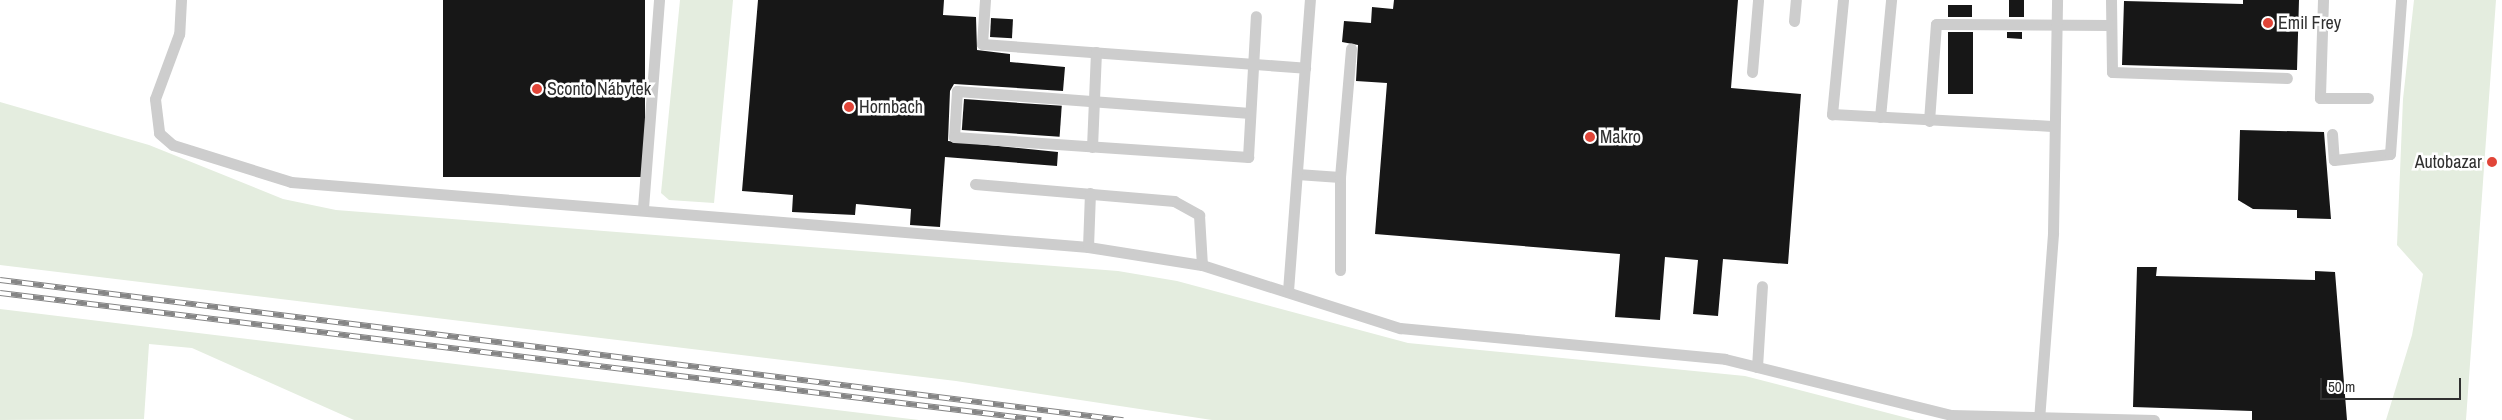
<!DOCTYPE html>
<html>
<head>
<meta charset="utf-8">
<style>
  body { margin:0 }
  #map { position:relative; width:2502px; height:420px; overflow:hidden; background:#fff; font-family:"Archivo Narrow",sans-serif }
  div>[style] { position:absolute }
  [style*='--x'] { left:calc(var(--x)*1px); top:calc(var(--y)*1px); width:calc(var(--w)*1px); rotate:calc(var(--a)*1deg) }
  .green>* { inset:0; background:#e4eddf }
  .building>* { inset:0; background:#171717; transform-origin:0 0 }
  .service>* { height:11px; margin:-5.5px; padding:0 5.5px; transform-origin:5.5px; border-radius:5.5px; background:#cdcdcd }
  .rail>* { height:5.5px; margin-top:-2.75px; transform-origin:0; background:repeating-linear-gradient(90deg,#fff 0 11px,#858585 0 22px); box-sizing:border-box; border-block:1px solid #858585 }
  .dots>* { width:14px; height:14px; translate:-50% -50%; box-sizing:border-box; border:2px solid #fff; border-radius:50% }
  span { translate:-50% -50%; white-space:nowrap; text-align:center; line-height:1.15; -webkit-text-stroke:5px #fff; paint-order:stroke }
  .poi-label { font-size:18px; color:#303030 }
  .left { translate:0 -50%; text-align:left }
  .right { translate:-100% -50%; text-align:right }
  .scale { position:absolute; left:2320px; top:378px; width:141px; height:22px; box-sizing:border-box; border:2px solid #303030; border-top:0; padding-left:6px; font-size:15px; line-height:18px; white-space:nowrap; color:#303030; -webkit-text-stroke:4px #fff; paint-order:stroke }
</style>
</head>
<body>
<div id="map">
  <div class="green">
    <div style="clip-path:polygon(680px 0,733px 0,714px 203px,669px 200px,661px 193px)"></div>
    <div style="clip-path:polygon(2414px 0,2496px 0,2466px 420px,2386px 420px,2412px 335px,2423px 274px,2397px 245px,2403px 99px)"></div>
    <div style="clip-path:polygon(0 102px,149px 145px,283px 199px,336px 210px,1118px 271px,1177px 281px,1408px 343px,1745px 376px,1915px 420px,1212px 420px,956px 381px,0 265px)"></div>
    <div style="clip-path:polygon(0 309px,472px 366px,919px 420px,354px 420px,192px 348px,149px 344px,144px 419px,0 420px)"></div>
  </div>
  <div class="building">
    <div style="left:443px;top:0;width:202px;height:177px"></div>
    <div style="clip-path:polygon(758px 0,944px 0,943px 15px,976px 17px,977px 50px,1010px 54px,1010px 62px,1065px 67px,1063px 91px,954px 84px,950px 91px,948px 141px,1058px 152px,1057px 166px,945px 157px,940px 227px,910px 225px,911px 209px,856px 204px,855px 215px,792px 212px,793px 195px,742px 191px)"></div>
    <div style="clip-path:polygon(1394px 0,1738px 0,1731px 88px,1801px 94px,1788px 264px,1723px 259px,1718px 316px,1693px 314px,1698px 260px,1665px 257px,1660px 320px,1615px 317px,1620px 254px,1375px 234px,1387px 83px,1356px 81px,1358px 45px,1342px 42px,1344px 21px,1371px 23px,1372px 7px,1393px 9px)"></div>
    <div style="left:2009px;top:0;width:15px;height:17px"></div>
    <div style="clip-path:polygon(2243px 0,2299px 0,2297px 70px,2122px 65px,2124px 1px,2243px 4px)"></div>
    <div style="left:1948px;top:5px;width:24px;height:12px"></div>
    <div style="left:991px;top:18px;width:22px;height:19px;rotate:3deg"></div>
    <div style="left:1948px;top:32px;width:25px;height:62px"></div>
    <div style="clip-path:polygon(2007px 32px,2022px 32px,2022px 39px,2007px 38px)"></div>
    <div style="left:964px;top:99px;width:98px;height:31px;rotate:4deg"></div>
    <div style="clip-path:polygon(2240px 130px,2324px 132px,2331px 219px,2297px 218px,2297px 210px,2253px 209px,2238px 200px)"></div>
    <div style="clip-path:polygon(2137px 267px,2157px 267px,2156px 276px,2315px 280px,2315px 271px,2335px 272px,2347px 420px,2252px 420px,2252px 411px,2133px 407px)"></div>
  </div>
  <div class="service">
    <div style="--x:181;--y:0;--w:34;--a:93"></div>
    <div style="--x:179;--y:34;--w:69;--a:110.3"></div>
    <div style="--x:155;--y:99;--w:34;--a:83"></div>
    <div style="--x:159;--y:133;--w:18;--a:41"></div>
    <div style="--x:173;--y:145;--w:124;--a:17.4"></div>
    <div style="--x:291;--y:182;--w:800;--a:4.66"></div>
    <div style="--x:1088;--y:247;--w:115;--a:9"></div>
    <div style="--x:1202;--y:265;--w:208;--a:17.7"></div>
    <div style="--x:1400;--y:328;--w:326;--a:5.4"></div>
    <div style="--x:1725;--y:359;--w:233;--a:13.9"></div>
    <div style="--x:1951;--y:415;--w:203;--a:1.4"></div>
    <div style="--x:985;--y:0;--w:44;--a:93.9"></div>
    <div style="--x:982;--y:44;--w:324;--a:4.2"></div>
    <div style="--x:1843;--y:0;--w:115;--a:95.5"></div>
    <div style="--x:1832;--y:114;--w:220;--a:3.1"></div>
    <div style="--x:2111;--y:0;--w:72;--a:89.2"></div>
    <div style="--x:2112;--y:72;--w:175;--a:2"></div>
    <div style="--x:2323;--y:0;--w:98;--a:91.8"></div>
    <div style="--x:2320;--y:98;--w:48;--a:0"></div>
    <div style="--x:1794;--y:21;--w:21;--a:-85"></div>
    <div style="--x:1752;--y:72;--w:72;--a:-85.2"></div>
    <div style="--x:1250;--y:113;--w:294;--a:-175.7"></div>
    <div style="--x:957;--y:91;--w:46;--a:93.7"></div>
    <div style="--x:954;--y:137;--w:295;--a:3.9"></div>
    <div style="--x:1248;--y:157;--w:141;--a:-86.8"></div>
    <div style="--x:1880;--y:117;--w:118;--a:-84.6"></div>
    <div style="--x:1929;--y:121;--w:97;--a:-85.9"></div>
    <div style="--x:1936;--y:24;--w:174;--a:0.3"></div>
    <div style="--x:2332;--y:134;--w:26;--a:86"></div>
    <div style="--x:2334;--y:160;--w:56;--a:-6.1"></div>
    <div style="--x:2390;--y:154;--w:154;--a:-85.9"></div>
    <div style="--x:1092;--y:147;--w:95;--a:-87.6"></div>
    <div style="--x:1297;--y:174;--w:43;--a:4"></div>
    <div style="--x:975;--y:184;--w:200;--a:4.9"></div>
    <div style="--x:1174;--y:201;--w:29;--a:29"></div>
    <div style="--x:1199;--y:215;--w:50;--a:86.6"></div>
    <div style="--x:643;--y:208;--w:209;--a:-85.6"></div>
    <div style="--x:1088;--y:247;--w:54;--a:-87.9"></div>
    <div style="--x:1340;--y:270;--w:93;--a:-90"></div>
    <div style="--x:1340;--y:177;--w:129;--a:-85.1"></div>
    <div style="--x:1288;--y:291;--w:292;--a:-85.7"></div>
    <div style="--x:1757;--y:367;--w:81;--a:-86.5"></div>
    <div style="--x:2039;--y:420;--w:188;--a:-85.7"></div>
    <div style="--x:2053;--y:233;--w:233;--a:-89"></div>
  </div>
  <div class="rail">
    <div style="--x:0;--y:280;--w:1132;--a:7.11"></div>
    <div style="--x:0;--y:293;--w:1049;--a:6.96"></div>
  </div>
  <div class="dots">
    <div style="left:2268px;top:23px;background:#e14538"></div>
    <div style="left:537px;top:89px;background:#e14538"></div>
    <div style="left:849px;top:107px;background:#e14538"></div>
    <div style="left:1590px;top:137px;background:#e14538"></div>
    <div style="left:2492px;top:162px;background:#e14538"></div>
  </div>
  <div class="poi-label">
    <span class="left" style="left:2278px;top:23px">Emil Frey</span>
    <span class="left" style="left:547px;top:89px">Sconto Nábytek</span>
    <span class="left" style="left:859px;top:107px">Hornbach</span>
    <span class="left" style="left:1600px;top:137px">Makro</span>
    <span class="right" style="left:2482px;top:162px">Autobazar</span>
  </div>
  <div class="scale">50 m</div>
</div>
</body>
</html>
